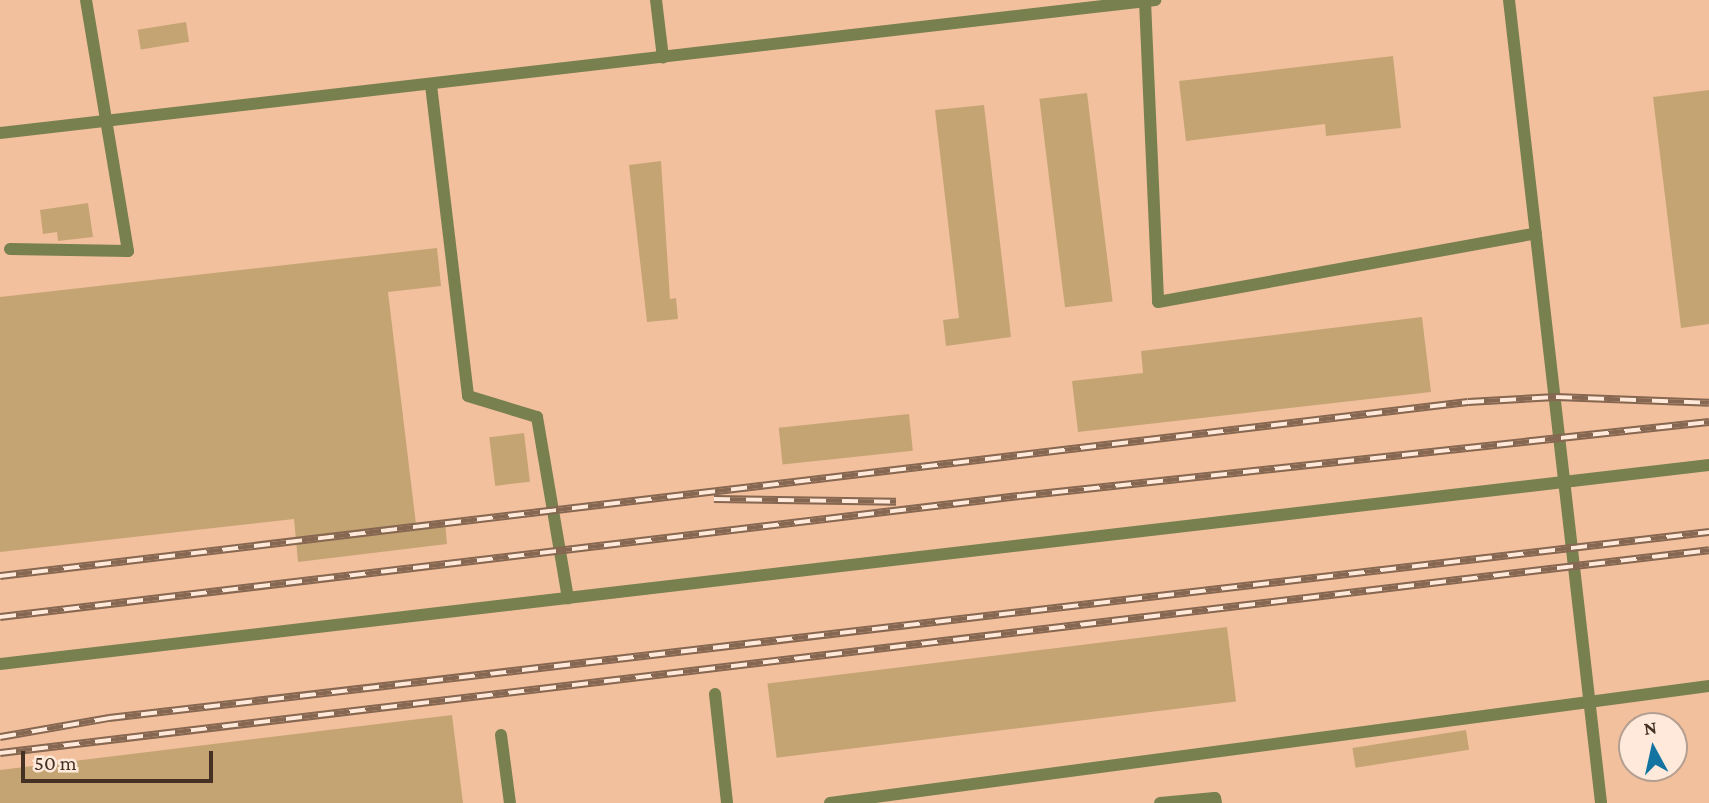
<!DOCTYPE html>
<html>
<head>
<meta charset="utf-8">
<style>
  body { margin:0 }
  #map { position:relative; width:1709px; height:803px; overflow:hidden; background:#f3c09e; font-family:"Crimson Pro",serif }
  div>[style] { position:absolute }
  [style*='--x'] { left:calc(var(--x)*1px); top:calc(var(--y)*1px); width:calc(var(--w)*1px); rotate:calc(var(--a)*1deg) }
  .building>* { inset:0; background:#c5a474; transform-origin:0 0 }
  .lane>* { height:12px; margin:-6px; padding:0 6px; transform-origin:6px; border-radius:6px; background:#788050 }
  .rail>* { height:8px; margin-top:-4px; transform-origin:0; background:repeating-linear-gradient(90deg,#fee9da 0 16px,#866751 0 32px); box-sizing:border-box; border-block:2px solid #866751 }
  span { translate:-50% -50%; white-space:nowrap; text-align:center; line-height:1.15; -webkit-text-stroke:5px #fee9da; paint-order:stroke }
  .north { position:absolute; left:1618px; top:712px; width:70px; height:70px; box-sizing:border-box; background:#fee9da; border:2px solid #b49f91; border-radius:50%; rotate:352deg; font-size:19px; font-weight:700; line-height:28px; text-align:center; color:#453123 }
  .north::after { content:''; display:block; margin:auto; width:24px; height:32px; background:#1374a1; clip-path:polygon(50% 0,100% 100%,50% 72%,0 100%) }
  .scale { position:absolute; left:21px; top:751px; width:192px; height:32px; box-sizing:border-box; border:4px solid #453123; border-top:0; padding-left:9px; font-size:21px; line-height:24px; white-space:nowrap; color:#453123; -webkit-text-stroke:5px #fee9da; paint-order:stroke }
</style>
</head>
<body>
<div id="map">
  <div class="building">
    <div style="left:186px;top:22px;width:20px;height:49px;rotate:81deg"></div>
    <div style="clip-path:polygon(1393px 56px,1401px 128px,1326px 136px,1325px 124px,1186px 141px,1179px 81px)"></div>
    <div style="clip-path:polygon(1709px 90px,1709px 324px,1681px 328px,1653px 97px)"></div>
    <div style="left:1087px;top:93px;width:210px;height:48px;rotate:83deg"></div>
    <div style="clip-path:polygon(984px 105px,1011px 337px,946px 346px,943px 320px,959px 318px,935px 110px)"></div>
    <div style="clip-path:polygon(661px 161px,670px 299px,676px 298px,678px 319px,647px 322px,629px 165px)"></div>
    <div style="clip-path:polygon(88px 203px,93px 237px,58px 241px,57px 232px,43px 234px,40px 210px)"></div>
    <div style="clip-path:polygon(437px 248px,441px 286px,388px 292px,416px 524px,445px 521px,447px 544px,298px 562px,294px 519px,0 552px,0 297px)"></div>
    <div style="clip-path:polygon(1422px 317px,1431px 392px,1078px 432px,1072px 381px,1143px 373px,1141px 351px)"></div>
    <div style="left:909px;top:414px;width:37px;height:131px;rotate:84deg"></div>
    <div style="left:524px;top:433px;width:49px;height:35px;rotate:83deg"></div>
    <div style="left:1227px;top:627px;width:75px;height:463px;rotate:83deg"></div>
    <div style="clip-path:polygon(452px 715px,463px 803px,0 803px,0 770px)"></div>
    <div style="left:1466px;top:730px;width:20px;height:115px;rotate:81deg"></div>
  </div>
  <div class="lane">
    <div style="--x:656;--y:0;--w:58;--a:83.1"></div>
    <div style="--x:1509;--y:0;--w:808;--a:83.46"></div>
    <div style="--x:1145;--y:1;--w:301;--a:87.5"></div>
    <div style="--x:1158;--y:302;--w:384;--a:-10.3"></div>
    <div style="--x:431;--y:85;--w:313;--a:83.2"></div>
    <div style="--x:468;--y:396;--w:72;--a:16.9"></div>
    <div style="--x:537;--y:417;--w:184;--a:80.3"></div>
    <div style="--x:0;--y:133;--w:1163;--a:-6.57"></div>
    <div style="--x:10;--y:249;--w:118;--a:1"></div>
    <div style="--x:128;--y:251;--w:254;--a:-99.5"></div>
    <div style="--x:0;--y:664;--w:1721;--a:-6.64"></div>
    <div style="--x:715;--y:694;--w:110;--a:83.7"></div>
    <div style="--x:501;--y:735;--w:69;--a:82.5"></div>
    <div style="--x:830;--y:803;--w:887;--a:-7.58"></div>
    <div style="--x:1160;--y:803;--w:55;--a:-5.2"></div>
    <div style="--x:1215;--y:798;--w:5;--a:79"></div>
  </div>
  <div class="rail">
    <div style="--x:714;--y:499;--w:182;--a:0.9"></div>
    <div style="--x:0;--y:576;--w:1478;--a:-6.76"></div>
    <div style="--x:1468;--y:402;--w:88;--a:-3.3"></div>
    <div style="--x:1556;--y:397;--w:153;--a:2.2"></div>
    <div style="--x:0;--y:617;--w:1027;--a:-6.77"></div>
    <div style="--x:1020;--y:496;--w:693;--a:-6.13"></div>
    <div style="--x:0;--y:737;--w:111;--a:-9.9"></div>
    <div style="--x:109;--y:718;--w:1611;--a:-6.63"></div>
    <div style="--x:0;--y:753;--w:1721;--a:-6.77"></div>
  </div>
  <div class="north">N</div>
  <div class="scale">50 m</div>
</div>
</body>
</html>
